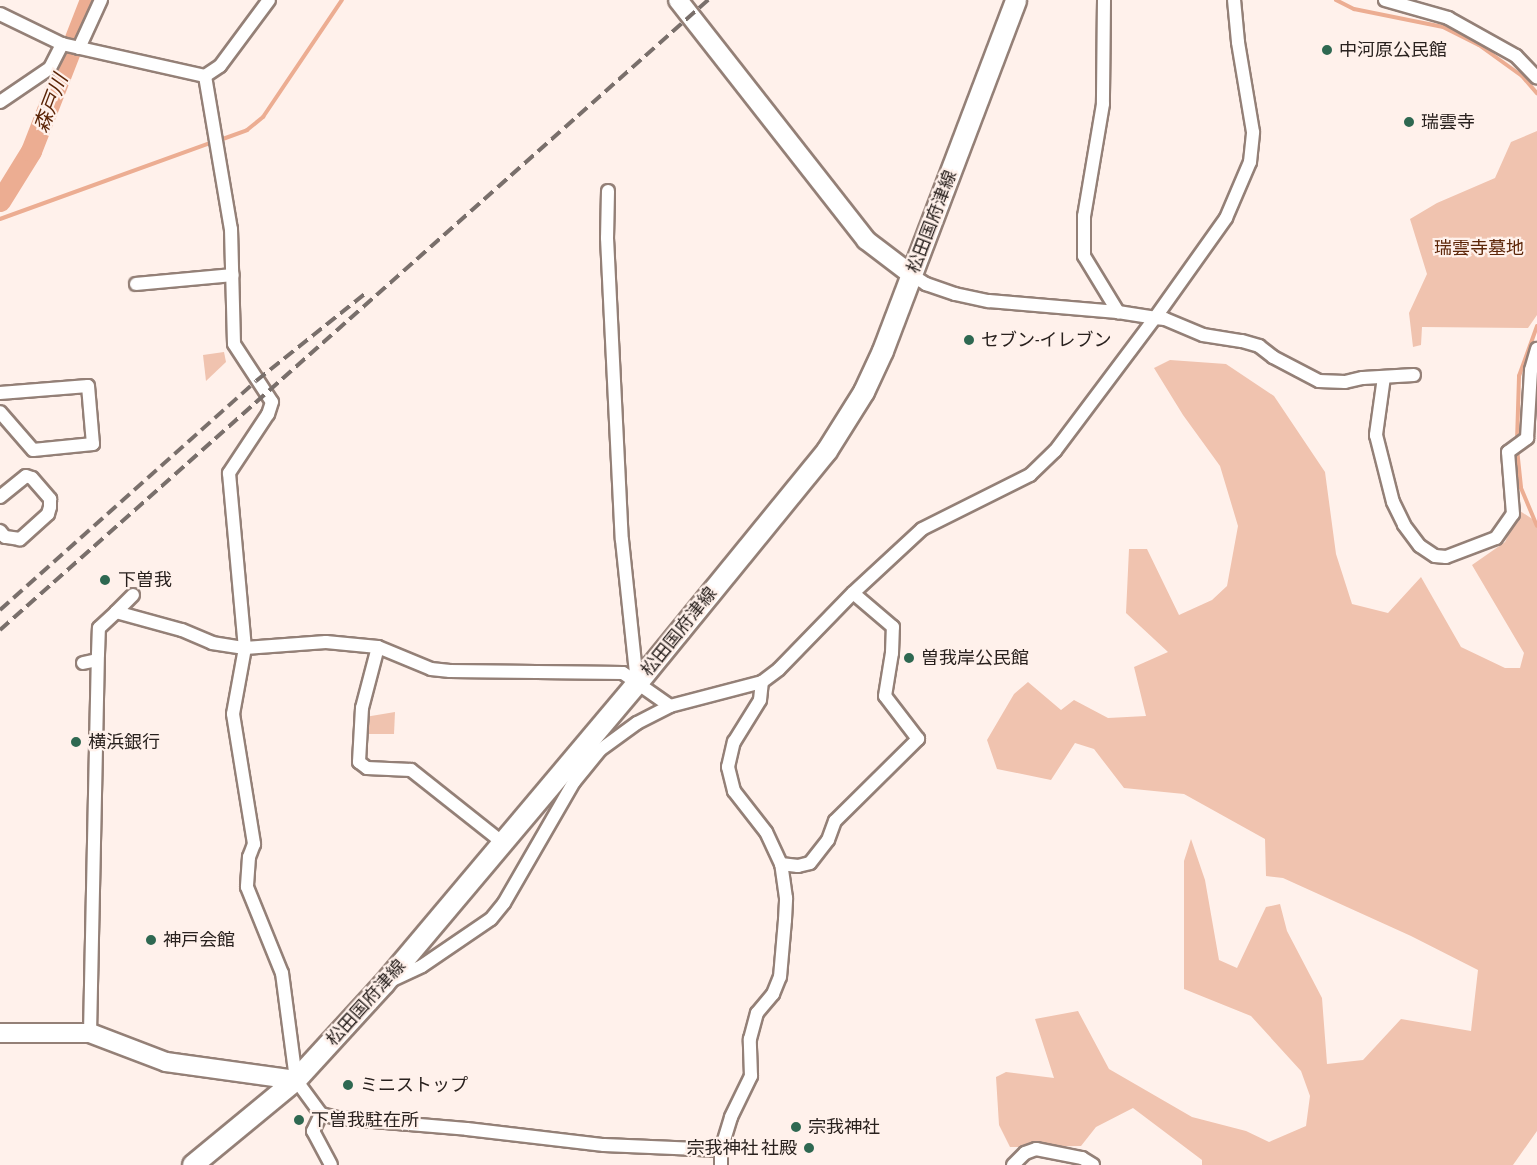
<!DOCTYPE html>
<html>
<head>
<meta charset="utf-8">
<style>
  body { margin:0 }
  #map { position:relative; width:1537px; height:1165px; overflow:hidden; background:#fff1eb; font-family:"Asap Condensed","Noto Sans JP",sans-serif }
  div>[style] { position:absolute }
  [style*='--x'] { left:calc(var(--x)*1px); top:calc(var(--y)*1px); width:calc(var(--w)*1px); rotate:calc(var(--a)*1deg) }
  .green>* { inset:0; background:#f0c3af }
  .stream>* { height:4px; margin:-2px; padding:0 2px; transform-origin:2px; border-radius:2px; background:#ecad92 }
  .river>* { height:21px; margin:-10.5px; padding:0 10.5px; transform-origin:10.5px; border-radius:10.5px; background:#ecad92 }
  .roads { filter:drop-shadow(2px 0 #948077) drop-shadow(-2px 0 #948077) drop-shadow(0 2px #948077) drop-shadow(0 -2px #948077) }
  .street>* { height:12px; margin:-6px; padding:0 6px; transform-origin:6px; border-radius:6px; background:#fff }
  .secondary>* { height:18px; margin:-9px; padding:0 9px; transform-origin:9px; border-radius:9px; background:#fff }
  .primary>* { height:20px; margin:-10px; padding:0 10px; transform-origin:10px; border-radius:10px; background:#fff }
  .rail>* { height:4px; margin-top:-2px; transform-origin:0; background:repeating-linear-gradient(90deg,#796f6b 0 12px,transparent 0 18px) }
  .dots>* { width:16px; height:16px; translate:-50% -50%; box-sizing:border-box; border:3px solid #fff1eb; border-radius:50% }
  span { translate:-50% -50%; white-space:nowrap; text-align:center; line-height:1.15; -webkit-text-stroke:4.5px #fff1eb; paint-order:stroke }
  .poi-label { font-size:18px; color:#29211e }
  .left { translate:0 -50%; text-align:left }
  .right { translate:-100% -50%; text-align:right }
  .street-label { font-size:18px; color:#29211e }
  .park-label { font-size:18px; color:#5d2608 }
  .water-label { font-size:20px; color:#5c2507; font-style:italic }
</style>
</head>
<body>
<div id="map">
  <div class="green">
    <div style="clip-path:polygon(1537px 131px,1537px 315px,1528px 328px,1422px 327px,1421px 345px,1413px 347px,1409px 313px,1427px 274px,1410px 219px,1437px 203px,1495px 178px,1511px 142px)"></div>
    <div style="clip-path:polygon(224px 352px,226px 362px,206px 381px,203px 355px)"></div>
    <div style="clip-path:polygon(1170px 360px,1226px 364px,1274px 396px,1325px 472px,1336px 554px,1352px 604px,1388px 613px,1421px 577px,1461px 647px,1505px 668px,1520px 668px,1524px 653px,1472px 565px,1505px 542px,1520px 511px,1537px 522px,1537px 1131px,1513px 1165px,1202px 1165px,1202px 1160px,1133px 1108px,1096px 1127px,1081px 1146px,1010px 1147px,999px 1125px,996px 1077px,1006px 1072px,1054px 1078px,1035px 1019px,1078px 1011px,1109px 1069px,1192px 1117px,1246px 1131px,1269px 1142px,1306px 1126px,1310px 1096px,1301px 1071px,1251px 1016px,1184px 989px,1184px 861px,1191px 839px,1205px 880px,1219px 960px,1237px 968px,1266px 907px,1280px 904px,1287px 931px,1322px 998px,1327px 1064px,1363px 1060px,1401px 1019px,1471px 1031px,1478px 970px,1411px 936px,1283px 878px,1266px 876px,1265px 839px,1184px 794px,1124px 788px,1094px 749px,1075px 743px,1051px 780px,997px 769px,987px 740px,1014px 694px,1028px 682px,1061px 710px,1074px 700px,1108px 718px,1146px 716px,1134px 667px,1168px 652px,1126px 613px,1129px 549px,1147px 549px,1179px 615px,1212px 600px,1227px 586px,1238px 526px,1220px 466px,1183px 415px,1154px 368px)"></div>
    <div style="clip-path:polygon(395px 712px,394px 734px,364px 734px,365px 717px)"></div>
  </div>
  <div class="stream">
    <div style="--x:1336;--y:0;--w:20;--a:27"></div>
    <div style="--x:1354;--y:9;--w:91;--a:11.4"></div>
    <div style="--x:1443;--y:27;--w:40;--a:26.6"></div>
    <div style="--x:1479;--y:45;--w:53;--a:35.8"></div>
    <div style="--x:1522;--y:76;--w:23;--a:49"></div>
    <div style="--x:220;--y:140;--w:29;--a:-20"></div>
    <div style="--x:247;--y:130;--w:21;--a:-39"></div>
    <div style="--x:263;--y:117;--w:141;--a:-56"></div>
    <div style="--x:0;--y:219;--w:226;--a:-19.9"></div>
    <div style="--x:1517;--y:441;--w:65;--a:-88.2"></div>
    <div style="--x:1519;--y:376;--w:53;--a:-70.2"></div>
    <div style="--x:1517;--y:449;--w:39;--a:84"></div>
    <div style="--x:1521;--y:488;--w:41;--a:67.2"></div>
  </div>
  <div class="river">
    <div style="--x:0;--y:201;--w:59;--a:-58.2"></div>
    <div style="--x:31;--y:151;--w:162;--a:-68.7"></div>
  </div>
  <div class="roads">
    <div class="street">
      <div style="--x:1104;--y:0;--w:104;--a:90.6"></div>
      <div style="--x:1103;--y:104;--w:114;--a:99.6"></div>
      <div style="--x:1084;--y:216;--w:40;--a:90"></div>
      <div style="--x:1084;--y:256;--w:66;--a:58.7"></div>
      <div style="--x:1385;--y:0;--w:66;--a:15.9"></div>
      <div style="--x:1448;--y:18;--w:78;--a:29.2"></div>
      <div style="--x:1516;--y:56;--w:30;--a:46"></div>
      <div style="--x:0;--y:14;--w:69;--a:25.8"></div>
      <div style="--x:62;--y:44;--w:147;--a:12.6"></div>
      <div style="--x:205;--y:76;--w:18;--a:-34"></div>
      <div style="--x:220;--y:66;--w:82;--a:-53.4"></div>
      <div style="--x:79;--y:48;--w:53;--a:-65.4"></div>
      <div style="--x:205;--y:76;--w:155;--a:80.4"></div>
      <div style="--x:231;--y:229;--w:115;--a:88.5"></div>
      <div style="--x:234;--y:344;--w:69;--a:56.8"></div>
      <div style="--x:272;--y:402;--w:13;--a:108"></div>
      <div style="--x:268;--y:414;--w:71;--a:123.5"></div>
      <div style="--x:229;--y:473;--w:176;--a:84.8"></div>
      <div style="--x:245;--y:648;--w:67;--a:100.3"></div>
      <div style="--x:233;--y:714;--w:132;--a:80.8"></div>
      <div style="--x:254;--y:844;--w:14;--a:111"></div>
      <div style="--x:249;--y:857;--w:30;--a:94"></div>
      <div style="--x:247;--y:887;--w:93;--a:67.9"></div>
      <div style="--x:282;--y:973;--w:108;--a:82.5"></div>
      <div style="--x:296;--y:1080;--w:42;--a:53.7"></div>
      <div style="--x:321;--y:1114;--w:16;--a:14"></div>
      <div style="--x:337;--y:1118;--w:130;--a:4.8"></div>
      <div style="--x:467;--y:1129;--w:138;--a:6.7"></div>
      <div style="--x:604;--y:1145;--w:117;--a:2.4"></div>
      <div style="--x:0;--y:102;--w:60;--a:-34.2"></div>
      <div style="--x:50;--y:68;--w:27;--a:-63"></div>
      <div style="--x:608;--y:191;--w:47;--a:91.2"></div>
      <div style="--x:607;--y:238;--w:302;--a:87.2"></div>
      <div style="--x:622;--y:540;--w:144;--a:84"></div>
      <div style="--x:912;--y:275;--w:17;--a:33"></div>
      <div style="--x:926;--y:284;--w:31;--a:19"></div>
      <div style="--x:955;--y:294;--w:35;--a:12"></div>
      <div style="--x:989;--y:301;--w:129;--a:4.9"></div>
      <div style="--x:1118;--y:312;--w:37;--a:9"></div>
      <div style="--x:1155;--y:318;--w:123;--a:-54.6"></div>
      <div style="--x:1226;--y:218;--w:61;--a:-66.8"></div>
      <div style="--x:1250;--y:162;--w:30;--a:-84"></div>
      <div style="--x:1253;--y:132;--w:91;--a:-99.5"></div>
      <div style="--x:1238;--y:42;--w:42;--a:-95.4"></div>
      <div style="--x:136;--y:284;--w:97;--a:-5.3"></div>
      <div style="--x:1384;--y:377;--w:59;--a:97.9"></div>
      <div style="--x:1376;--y:435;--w:69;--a:75.8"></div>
      <div style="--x:1393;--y:502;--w:25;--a:64"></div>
      <div style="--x:1404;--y:525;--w:26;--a:53"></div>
      <div style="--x:1420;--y:546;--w:18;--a:34"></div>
      <div style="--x:1435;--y:556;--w:11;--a:5"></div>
      <div style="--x:1446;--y:557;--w:53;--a:-20.8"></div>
      <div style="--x:1496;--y:538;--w:29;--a:-55"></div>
      <div style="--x:1513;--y:514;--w:62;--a:-94.6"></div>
      <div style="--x:1508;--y:452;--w:24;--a:-36"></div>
      <div style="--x:1527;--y:438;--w:68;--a:-86.6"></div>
      <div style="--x:1531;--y:370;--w:22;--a:-74"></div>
      <div style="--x:0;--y:393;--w:88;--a:-4.5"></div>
      <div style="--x:88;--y:386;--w:58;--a:85.1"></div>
      <div style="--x:93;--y:444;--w:60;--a:174.3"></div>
      <div style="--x:33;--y:450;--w:50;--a:-131"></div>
      <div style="--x:0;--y:497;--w:33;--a:-39"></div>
      <div style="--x:26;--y:476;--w:6;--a:18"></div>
      <div style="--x:32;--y:478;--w:28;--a:49"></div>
      <div style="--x:50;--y:499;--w:8;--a:90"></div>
      <div style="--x:50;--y:507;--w:7;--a:106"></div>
      <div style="--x:48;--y:514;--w:38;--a:138"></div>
      <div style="--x:20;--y:539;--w:15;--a:-172"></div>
      <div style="--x:5;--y:537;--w:8;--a:-130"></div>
      <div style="--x:116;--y:612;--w:24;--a:-45"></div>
      <div style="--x:378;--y:647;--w:63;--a:104.7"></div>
      <div style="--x:362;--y:708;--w:54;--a:93.2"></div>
      <div style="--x:359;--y:762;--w:10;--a:37"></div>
      <div style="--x:367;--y:768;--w:44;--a:2.6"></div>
      <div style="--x:411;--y:770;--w:117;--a:38.4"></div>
      <div style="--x:83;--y:663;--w:14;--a:-12"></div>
      <div style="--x:781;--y:864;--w:17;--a:7"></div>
      <div style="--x:798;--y:866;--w:12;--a:-14"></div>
      <div style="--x:810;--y:863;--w:29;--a:-52"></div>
      <div style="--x:828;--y:840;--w:20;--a:-70"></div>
      <div style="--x:835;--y:821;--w:117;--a:-44.7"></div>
      <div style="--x:918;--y:739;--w:54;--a:-127.5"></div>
      <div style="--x:885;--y:696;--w:44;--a:-80.8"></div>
      <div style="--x:892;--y:653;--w:26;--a:-88"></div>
      <div style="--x:893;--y:627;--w:52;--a:-139.6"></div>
      <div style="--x:390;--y:981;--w:35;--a:-25"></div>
      <div style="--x:422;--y:966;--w:83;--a:-34.3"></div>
      <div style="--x:491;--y:919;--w:21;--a:-51"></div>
      <div style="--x:504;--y:903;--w:140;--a:-60"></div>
      <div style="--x:574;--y:782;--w:41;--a:-50.9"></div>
      <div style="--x:600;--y:750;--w:46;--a:-36.1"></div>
      <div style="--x:637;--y:723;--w:37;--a:-27"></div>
      <div style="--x:90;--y:1033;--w:379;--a:-88.8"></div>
      <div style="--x:98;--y:654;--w:26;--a:-88"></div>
      <div style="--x:99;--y:628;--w:23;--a:-43"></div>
      <div style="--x:116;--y:612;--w:68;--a:15.3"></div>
      <div style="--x:182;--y:630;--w:33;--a:23"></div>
      <div style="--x:212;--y:643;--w:33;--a:9"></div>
      <div style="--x:245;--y:648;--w:81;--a:-4.2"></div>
      <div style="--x:326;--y:642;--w:52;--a:5.5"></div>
      <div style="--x:378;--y:647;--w:57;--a:22.5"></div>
      <div style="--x:431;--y:669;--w:19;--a:6"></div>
      <div style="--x:450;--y:671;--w:173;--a:0.7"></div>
      <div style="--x:623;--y:673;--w:57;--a:35.1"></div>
      <div style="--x:670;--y:706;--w:95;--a:-14.6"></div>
      <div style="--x:762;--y:682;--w:21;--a:-37"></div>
      <div style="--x:779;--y:669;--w:106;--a:-45.8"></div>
      <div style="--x:853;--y:593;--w:94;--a:-42.8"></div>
      <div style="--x:922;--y:529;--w:121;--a:-26.6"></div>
      <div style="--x:1030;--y:475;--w:35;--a:-44"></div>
      <div style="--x:1055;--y:451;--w:166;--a:-53.1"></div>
      <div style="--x:1155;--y:318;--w:10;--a:6"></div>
      <div style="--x:1165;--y:319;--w:41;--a:22.8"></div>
      <div style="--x:1203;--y:335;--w:39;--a:9"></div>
      <div style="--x:1242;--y:341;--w:18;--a:16"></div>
      <div style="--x:1259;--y:346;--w:18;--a:38"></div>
      <div style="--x:1273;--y:357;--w:52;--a:27.6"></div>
      <div style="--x:1319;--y:381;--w:26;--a:2"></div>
      <div style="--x:1345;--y:382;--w:18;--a:-13"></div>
      <div style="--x:1363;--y:378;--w:51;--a:-3.4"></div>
      <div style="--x:321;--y:1114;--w:19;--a:115"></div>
      <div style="--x:313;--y:1131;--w:38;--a:62"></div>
      <div style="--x:721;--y:1165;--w:15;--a:-90"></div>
      <div style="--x:721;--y:1150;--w:34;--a:-73"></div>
      <div style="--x:731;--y:1117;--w:46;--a:-64"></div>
      <div style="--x:751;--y:1076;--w:37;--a:-92"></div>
      <div style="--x:750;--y:1039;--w:27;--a:-75"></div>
      <div style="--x:757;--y:1013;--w:25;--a:-50"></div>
      <div style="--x:773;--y:994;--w:18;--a:-68"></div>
      <div style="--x:780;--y:977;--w:57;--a:-85"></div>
      <div style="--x:785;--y:920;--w:22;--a:-87"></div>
      <div style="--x:786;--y:898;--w:34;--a:-98"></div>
      <div style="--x:781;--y:864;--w:35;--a:-115"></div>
      <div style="--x:766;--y:832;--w:52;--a:-128"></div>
      <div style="--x:734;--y:791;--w:25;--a:-104"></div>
      <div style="--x:728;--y:767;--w:26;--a:-77"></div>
      <div style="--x:734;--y:742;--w:49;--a:-58.2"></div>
      <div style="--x:760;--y:700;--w:18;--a:-84"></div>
      <div style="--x:1013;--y:1165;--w:17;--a:-45"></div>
      <div style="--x:1025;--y:1153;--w:12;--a:-20"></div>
      <div style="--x:1036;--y:1149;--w:47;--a:11.1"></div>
      <div style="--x:1082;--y:1158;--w:13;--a:32"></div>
    </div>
    <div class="secondary">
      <div style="--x:678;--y:0;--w:305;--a:51.9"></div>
      <div style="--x:866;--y:240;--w:58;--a:37.3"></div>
      <div style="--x:0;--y:1033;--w:90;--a:0"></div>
      <div style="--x:90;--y:1033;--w:81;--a:20.9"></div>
      <div style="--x:166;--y:1062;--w:131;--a:7.9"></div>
    </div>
    <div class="primary">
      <div style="--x:193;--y:1165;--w:134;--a:-39.5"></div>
      <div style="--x:296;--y:1080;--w:130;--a:-47.5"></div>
      <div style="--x:384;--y:984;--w:392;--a:-49.9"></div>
      <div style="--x:637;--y:684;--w:301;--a:-50.8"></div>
      <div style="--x:827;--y:451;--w:70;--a:-57.9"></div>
      <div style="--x:864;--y:392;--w:45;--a:-65.1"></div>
      <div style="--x:883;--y:351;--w:375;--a:-69.2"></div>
    </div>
  </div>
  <div class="rail">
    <div style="--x:0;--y:610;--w:343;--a:-41.8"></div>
    <div style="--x:256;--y:381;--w:141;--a:-38.7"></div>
    <div style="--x:0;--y:630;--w:948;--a:-41.66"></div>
  </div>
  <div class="dots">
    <div style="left:1327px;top:50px;background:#2e6851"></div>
    <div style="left:1409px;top:122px;background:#2e6851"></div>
    <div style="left:969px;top:340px;background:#2e6851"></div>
    <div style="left:105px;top:580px;background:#2e6851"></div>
    <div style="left:909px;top:658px;background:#2e6851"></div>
    <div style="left:76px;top:742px;background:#2e6851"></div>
    <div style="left:151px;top:940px;background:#2e6851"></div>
    <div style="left:348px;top:1085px;background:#2e6851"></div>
    <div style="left:299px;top:1120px;background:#2e6851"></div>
    <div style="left:796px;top:1127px;background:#2e6851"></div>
    <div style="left:809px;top:1148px;background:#2e6851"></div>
  </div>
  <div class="poi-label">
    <span class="left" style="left:1339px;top:50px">中河原公民館</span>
    <span class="left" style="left:1421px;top:122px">瑞雲寺</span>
    <span class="left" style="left:981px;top:340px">セブン-イレブン</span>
    <span class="left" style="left:118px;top:580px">下曽我</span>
    <span class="left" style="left:921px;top:658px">曽我岸公民館</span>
    <span class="left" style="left:88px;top:742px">横浜銀行</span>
    <span class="left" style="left:163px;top:940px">神戸会館</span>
    <span class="left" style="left:360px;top:1085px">ミニストップ</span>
    <span class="left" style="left:311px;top:1120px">下曽我駐在所</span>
    <span class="left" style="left:808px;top:1127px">宗我神社</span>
    <span class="right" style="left:797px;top:1148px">宗我神社 社殿</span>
  </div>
  <div class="street-label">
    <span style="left:932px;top:222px;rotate:-69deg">松田国府津線</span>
    <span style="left:679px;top:632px;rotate:-51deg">松田国府津線</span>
    <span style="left:366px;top:1003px;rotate:-48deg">松田国府津線</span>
  </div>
  <div class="park-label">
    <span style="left:1479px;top:248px">瑞雲寺墓地</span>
  </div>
  <div class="water-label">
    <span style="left:50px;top:103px;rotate:-69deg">森戸川</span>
  </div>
</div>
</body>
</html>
